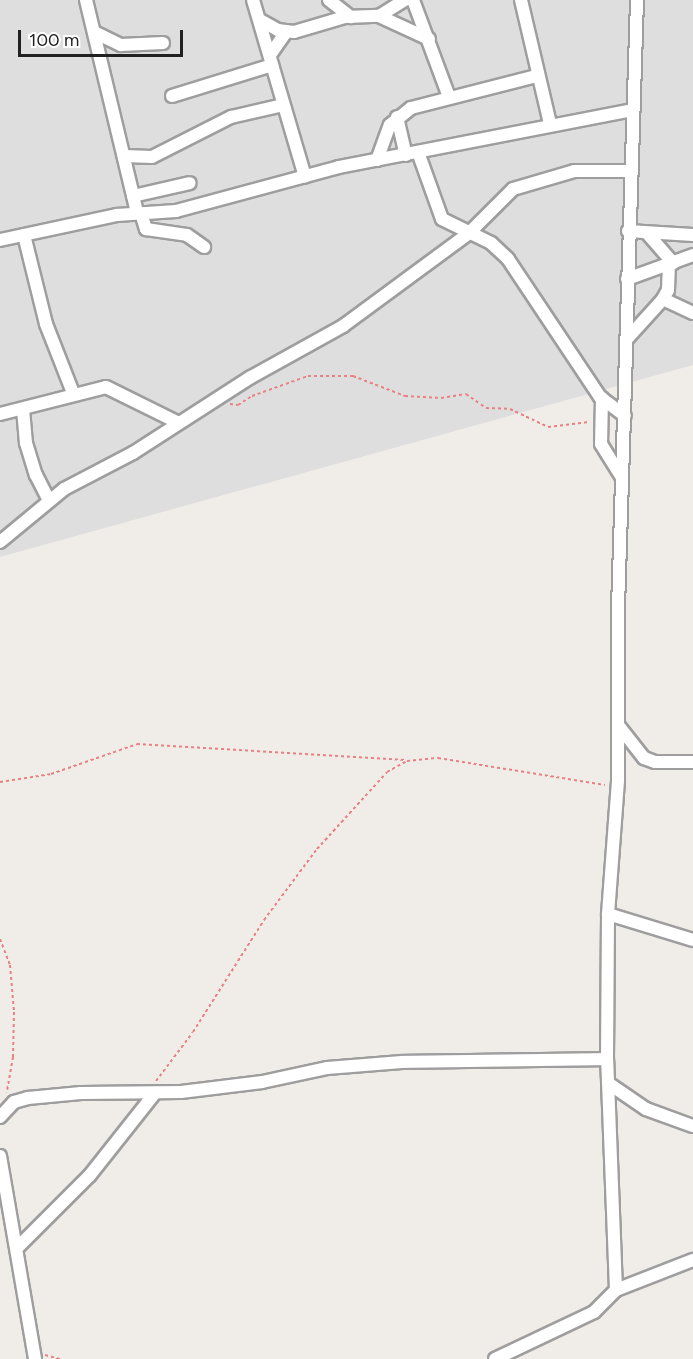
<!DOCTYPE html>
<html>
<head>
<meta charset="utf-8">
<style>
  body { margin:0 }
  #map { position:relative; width:693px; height:1359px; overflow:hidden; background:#f0ede9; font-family:Figtree,sans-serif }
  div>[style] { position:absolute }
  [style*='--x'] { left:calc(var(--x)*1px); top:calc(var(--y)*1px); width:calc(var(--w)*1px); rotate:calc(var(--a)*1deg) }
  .residential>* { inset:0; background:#dfdede }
  .path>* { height:2px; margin-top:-1px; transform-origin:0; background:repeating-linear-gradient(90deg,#e98184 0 3px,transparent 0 6px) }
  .roads { filter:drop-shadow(2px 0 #9e9e9e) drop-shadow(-2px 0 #9e9e9e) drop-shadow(0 2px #9e9e9e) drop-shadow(0 -2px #9e9e9e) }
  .minor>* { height:12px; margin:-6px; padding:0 6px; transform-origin:6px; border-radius:6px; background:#fff }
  span { translate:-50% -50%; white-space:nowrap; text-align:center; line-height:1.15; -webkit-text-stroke:6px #fff; paint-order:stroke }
  .scale { position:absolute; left:18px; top:30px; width:165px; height:27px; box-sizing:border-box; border:3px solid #212121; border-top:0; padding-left:8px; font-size:18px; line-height:21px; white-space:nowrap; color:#212121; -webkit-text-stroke:4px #fff; paint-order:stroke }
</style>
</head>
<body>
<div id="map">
  <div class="residential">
    <div style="clip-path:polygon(0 0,693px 0,693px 365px,0 557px)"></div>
  </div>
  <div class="path">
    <div style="--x:230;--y:404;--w:8;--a:7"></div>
    <div style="--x:238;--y:405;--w:17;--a:-33"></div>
    <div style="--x:252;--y:396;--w:59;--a:-19.7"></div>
    <div style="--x:308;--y:376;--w:45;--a:0"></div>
    <div style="--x:353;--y:376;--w:56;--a:21"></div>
    <div style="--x:405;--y:396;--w:36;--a:3"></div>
    <div style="--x:441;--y:398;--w:25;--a:-9"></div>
    <div style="--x:466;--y:394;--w:24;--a:35"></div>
    <div style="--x:486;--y:408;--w:24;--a:2"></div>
    <div style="--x:510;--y:409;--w:42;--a:25.3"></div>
    <div style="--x:548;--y:427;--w:41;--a:-7"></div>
    <div style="--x:0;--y:782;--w:52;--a:-8.9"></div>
    <div style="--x:51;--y:774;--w:91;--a:-19.2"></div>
    <div style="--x:137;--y:744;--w:269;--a:3.4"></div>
    <div style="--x:0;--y:939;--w:28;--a:69"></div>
    <div style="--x:10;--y:965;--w:47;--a:85.1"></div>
    <div style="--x:14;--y:1012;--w:45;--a:91.3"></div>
    <div style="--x:13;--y:1057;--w:36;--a:100"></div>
    <div style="--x:156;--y:1081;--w:61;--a:-52.9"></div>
    <div style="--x:193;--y:1032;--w:133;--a:-57.6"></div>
    <div style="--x:264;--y:920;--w:89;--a:-53.3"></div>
    <div style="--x:317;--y:849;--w:104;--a:-47.7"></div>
    <div style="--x:387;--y:772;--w:23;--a:-29"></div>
    <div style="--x:407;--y:761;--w:31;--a:-6"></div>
    <div style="--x:438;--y:758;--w:169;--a:9.2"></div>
    <div style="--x:45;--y:1355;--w:16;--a:15"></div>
  </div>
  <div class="roads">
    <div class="minor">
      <div style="--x:86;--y:0;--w:218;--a:76.5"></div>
      <div style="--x:253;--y:0;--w:184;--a:73.6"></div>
      <div style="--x:329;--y:0;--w:28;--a:38"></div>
      <div style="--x:413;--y:0;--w:103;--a:69.6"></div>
      <div style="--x:521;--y:0;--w:127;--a:76.8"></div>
      <div style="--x:379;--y:16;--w:55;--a:24.7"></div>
      <div style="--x:260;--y:20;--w:21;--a:29"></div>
      <div style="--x:278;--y:30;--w:16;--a:7"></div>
      <div style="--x:294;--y:32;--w:53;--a:-16.4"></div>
      <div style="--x:345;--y:17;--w:34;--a:-2"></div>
      <div style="--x:379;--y:16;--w:31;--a:-32"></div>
      <div style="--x:94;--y:32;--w:30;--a:26"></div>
      <div style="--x:121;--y:45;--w:42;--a:-2.7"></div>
      <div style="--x:270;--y:55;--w:28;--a:-55"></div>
      <div style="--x:172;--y:96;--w:105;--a:-17.2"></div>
      <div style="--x:397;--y:117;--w:39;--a:77"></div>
      <div style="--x:418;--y:152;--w:71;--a:70.3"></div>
      <div style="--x:442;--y:219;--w:55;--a:26.1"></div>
      <div style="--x:491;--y:243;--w:23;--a:43"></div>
      <div style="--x:508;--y:259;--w:166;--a:56.3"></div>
      <div style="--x:600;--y:397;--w:31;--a:37"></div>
      <div style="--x:124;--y:156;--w:28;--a:2"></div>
      <div style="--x:152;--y:157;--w:89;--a:-26.9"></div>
      <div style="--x:231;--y:117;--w:53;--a:-13"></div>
      <div style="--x:377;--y:160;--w:37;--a:-70"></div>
      <div style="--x:390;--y:125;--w:27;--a:-39"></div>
      <div style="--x:411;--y:108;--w:130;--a:-14.3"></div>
      <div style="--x:133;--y:196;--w:58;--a:-12.8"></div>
      <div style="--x:141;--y:213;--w:17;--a:73"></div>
      <div style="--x:146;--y:229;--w:41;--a:8.3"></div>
      <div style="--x:187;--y:235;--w:21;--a:35"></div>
      <div style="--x:628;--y:231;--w:65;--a:3.5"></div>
      <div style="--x:647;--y:233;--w:40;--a:49"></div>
      <div style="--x:24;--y:235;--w:92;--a:76.1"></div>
      <div style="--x:46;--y:324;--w:74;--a:68.6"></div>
      <div style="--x:0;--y:240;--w:120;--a:-12.1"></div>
      <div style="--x:117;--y:215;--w:59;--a:-3.9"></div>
      <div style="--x:176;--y:211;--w:169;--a:-15.1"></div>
      <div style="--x:339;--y:167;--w:299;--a:-11"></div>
      <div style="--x:627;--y:279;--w:70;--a:-20"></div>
      <div style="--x:663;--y:299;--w:33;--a:25"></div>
      <div style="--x:626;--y:340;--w:55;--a:-47.9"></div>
      <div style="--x:663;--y:299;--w:10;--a:-61"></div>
      <div style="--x:668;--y:290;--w:26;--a:-88"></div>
      <div style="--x:602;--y:398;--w:46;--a:91.2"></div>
      <div style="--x:601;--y:444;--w:39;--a:58"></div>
      <div style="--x:23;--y:409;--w:34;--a:85"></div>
      <div style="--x:26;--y:443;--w:34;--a:73"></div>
      <div style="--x:36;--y:475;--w:29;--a:63"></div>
      <div style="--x:0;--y:414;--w:109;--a:-14.3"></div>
      <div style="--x:106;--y:387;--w:81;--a:26.3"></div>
      <div style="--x:0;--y:542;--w:83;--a:-39.6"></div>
      <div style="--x:64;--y:489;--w:78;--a:-27.6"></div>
      <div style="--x:133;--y:453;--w:140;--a:-32.8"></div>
      <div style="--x:251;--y:377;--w:105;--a:-29"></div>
      <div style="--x:343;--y:326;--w:157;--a:-36.4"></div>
      <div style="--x:469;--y:233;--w:62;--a:-45"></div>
      <div style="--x:513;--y:189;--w:64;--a:-16.4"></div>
      <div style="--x:574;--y:171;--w:56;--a:0"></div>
      <div style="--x:618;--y:725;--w:42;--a:51.8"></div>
      <div style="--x:644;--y:758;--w:12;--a:20"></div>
      <div style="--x:655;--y:762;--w:38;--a:0"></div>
      <div style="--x:608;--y:914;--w:89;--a:17"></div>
      <div style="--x:608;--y:1083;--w:46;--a:34.4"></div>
      <div style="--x:646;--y:1109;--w:50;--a:19.9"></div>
      <div style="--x:0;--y:1117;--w:21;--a:-47"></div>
      <div style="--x:14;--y:1102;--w:15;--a:-16"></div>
      <div style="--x:28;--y:1098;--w:53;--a:-5.4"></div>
      <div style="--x:81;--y:1093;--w:100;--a:-0.6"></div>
      <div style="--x:181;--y:1092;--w:82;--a:-7"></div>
      <div style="--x:262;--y:1082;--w:66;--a:-12.2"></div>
      <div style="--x:327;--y:1068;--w:75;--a:-4.6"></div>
      <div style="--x:402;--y:1062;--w:205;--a:-0.8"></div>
      <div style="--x:0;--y:1156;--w:206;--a:80.2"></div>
      <div style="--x:17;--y:1248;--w:103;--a:-45"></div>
      <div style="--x:90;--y:1175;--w:105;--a:-51.6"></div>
      <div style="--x:616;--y:1290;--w:83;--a:-21.3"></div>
      <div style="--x:495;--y:1359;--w:110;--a:-25.4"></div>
      <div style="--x:594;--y:1312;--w:31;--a:-45"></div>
      <div style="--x:616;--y:1290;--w:231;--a:-92.2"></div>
      <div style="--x:607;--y:1059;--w:145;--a:-89.6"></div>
      <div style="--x:608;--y:914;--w:134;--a:-85.7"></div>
      <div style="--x:618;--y:780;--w:172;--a:-90"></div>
      <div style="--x:618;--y:608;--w:608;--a:-88.21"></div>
    </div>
  </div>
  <div class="scale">100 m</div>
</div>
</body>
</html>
